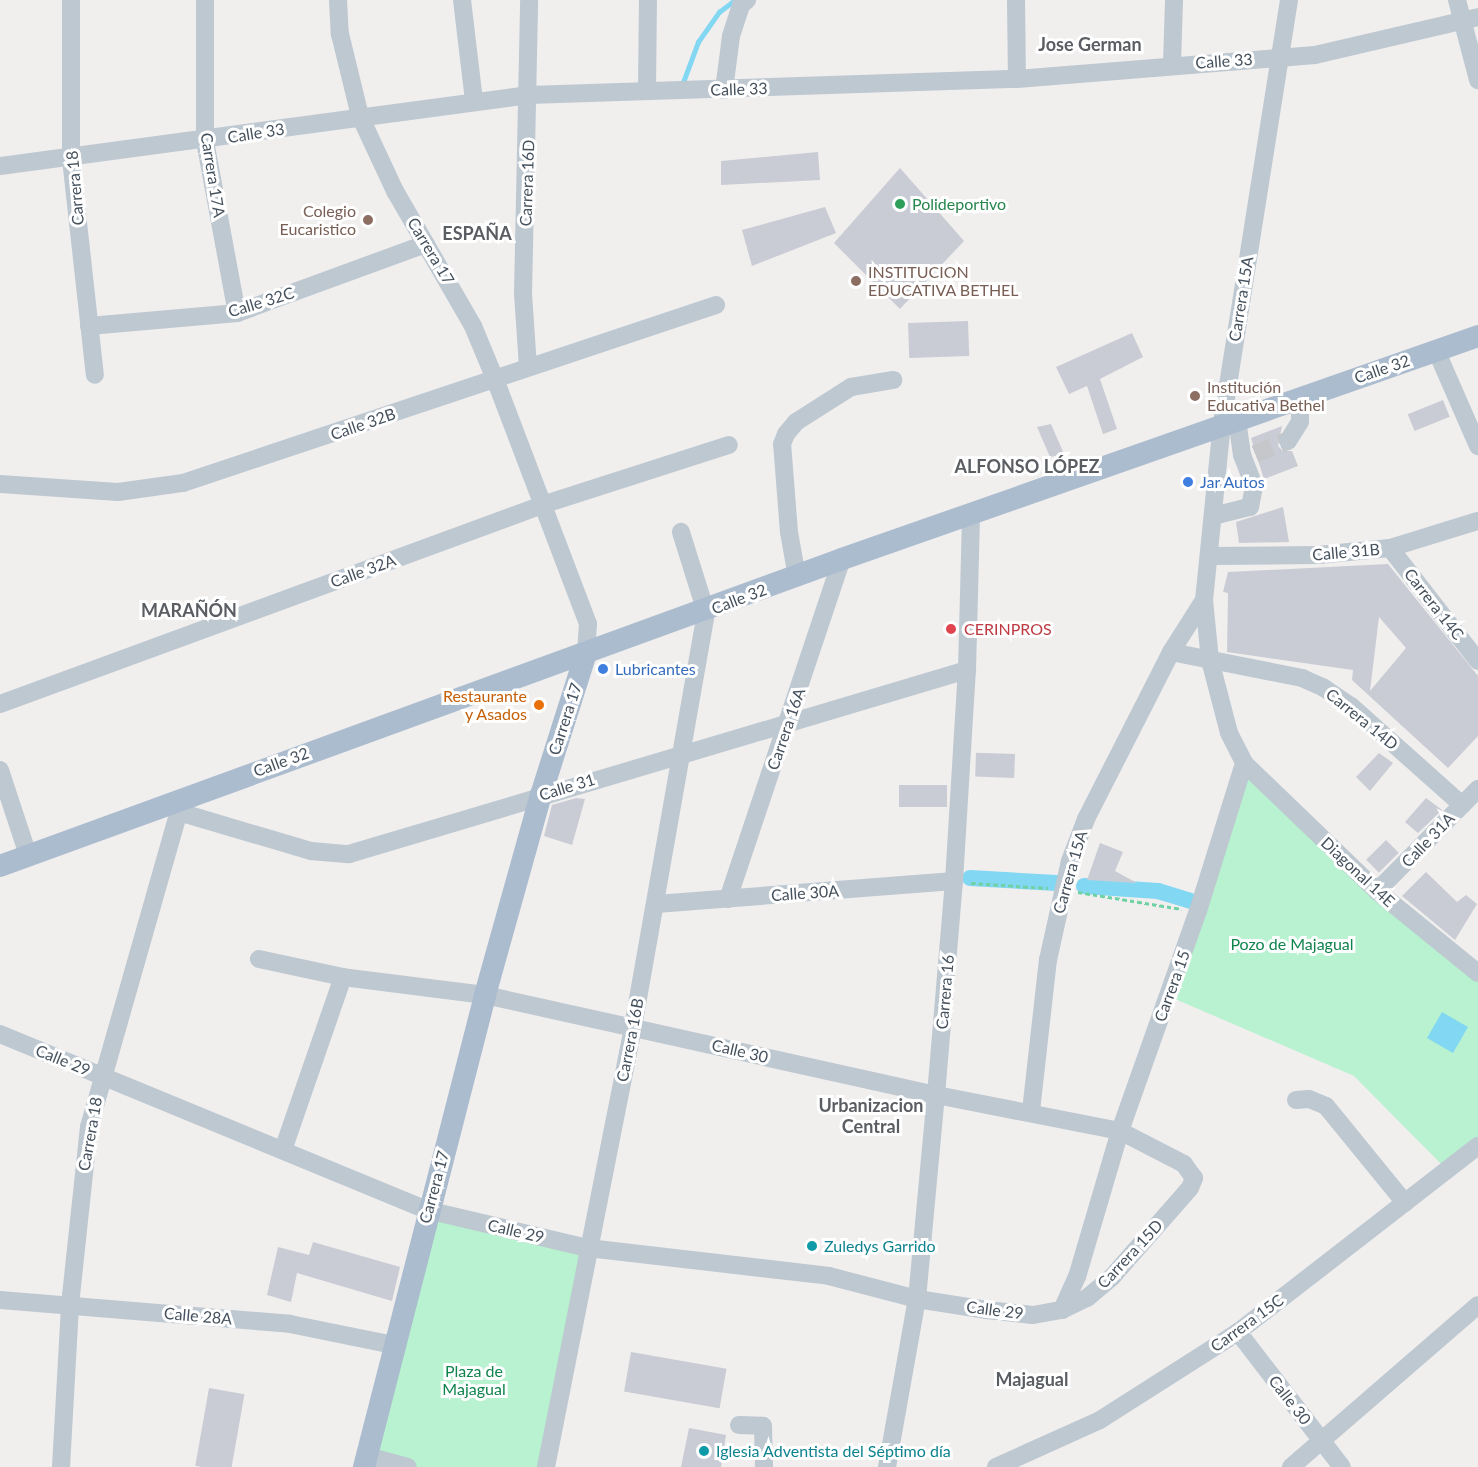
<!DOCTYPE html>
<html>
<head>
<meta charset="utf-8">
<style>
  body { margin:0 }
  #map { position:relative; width:1478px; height:1467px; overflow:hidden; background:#f1eeee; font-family:Lato,sans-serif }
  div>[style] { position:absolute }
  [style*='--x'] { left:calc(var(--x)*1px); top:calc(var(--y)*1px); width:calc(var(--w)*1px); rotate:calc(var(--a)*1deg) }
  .green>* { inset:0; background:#b8f2d0 }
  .water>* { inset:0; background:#82d7f2; transform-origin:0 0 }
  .stream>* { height:4.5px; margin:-2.25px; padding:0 2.25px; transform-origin:2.25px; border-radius:2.25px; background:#82d7f2 }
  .canal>* { height:16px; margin:-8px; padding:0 8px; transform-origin:8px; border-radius:8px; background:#82d7f2 }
  .building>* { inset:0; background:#c9ccd4; transform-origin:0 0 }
  .minor-tunnel>* { height:18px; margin-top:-9px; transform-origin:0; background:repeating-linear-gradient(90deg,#c6c7ca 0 18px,transparent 0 27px) }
  .path>* { height:3px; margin-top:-1.5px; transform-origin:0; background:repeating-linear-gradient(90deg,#6ed2a4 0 4.5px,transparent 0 7.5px) }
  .minor>* { height:18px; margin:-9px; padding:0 9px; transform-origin:9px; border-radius:9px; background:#bdc8d1 }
  .major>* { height:22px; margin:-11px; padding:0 11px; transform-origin:11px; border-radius:11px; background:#abbccf }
  .dots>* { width:16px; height:16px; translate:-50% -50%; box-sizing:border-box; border:3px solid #fff; border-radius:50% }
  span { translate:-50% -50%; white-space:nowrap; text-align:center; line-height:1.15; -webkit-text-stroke:6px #fff; paint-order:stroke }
  .street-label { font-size:16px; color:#45515d }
  .leisure-label { font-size:16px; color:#27864d }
  .left { translate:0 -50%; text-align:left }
  .education-label { font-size:16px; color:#785e54 }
  .right { translate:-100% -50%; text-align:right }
  .shop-label { font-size:16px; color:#366cbe }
  .health-label { font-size:16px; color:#be3a42 }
  .food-label { font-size:16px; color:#c56008 }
  .park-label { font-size:16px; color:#10834d }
  .culture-label { font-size:16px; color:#0d838f }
  .neighbourhood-label { font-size:18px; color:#5a5e63; font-weight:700 }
</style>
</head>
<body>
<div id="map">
  <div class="green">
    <div style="clip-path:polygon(1247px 758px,1478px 973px,1478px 1146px,1447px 1170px,1354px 1076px,1168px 996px)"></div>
    <div style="clip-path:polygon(427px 1210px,588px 1248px,546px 1467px,364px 1467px)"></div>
  </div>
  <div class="water">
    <div style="left:1442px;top:1012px;width:30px;height:30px;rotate:30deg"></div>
  </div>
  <div class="stream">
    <div style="--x:682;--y:85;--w:46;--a:-69.6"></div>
    <div style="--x:698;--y:42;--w:37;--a:-55"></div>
    <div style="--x:719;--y:12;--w:20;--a:-37"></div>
  </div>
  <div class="canal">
    <div style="--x:970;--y:878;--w:87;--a:3.3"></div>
    <div style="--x:1084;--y:886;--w:74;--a:3.9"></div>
    <div style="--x:1158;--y:891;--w:34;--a:17"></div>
  </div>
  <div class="building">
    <div style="clip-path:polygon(818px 152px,820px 180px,721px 185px,721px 161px)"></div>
    <div style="clip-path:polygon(900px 168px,964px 241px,900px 309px,834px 243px)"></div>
    <div style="clip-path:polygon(825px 207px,836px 233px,752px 266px,742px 230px)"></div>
    <div style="left:968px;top:321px;width:35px;height:60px;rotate:88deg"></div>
    <div style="clip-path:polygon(1132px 333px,1143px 357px,1100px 379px,1117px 429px,1103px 434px,1087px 386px,1069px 394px,1056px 367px)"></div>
    <div style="left:1443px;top:400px;width:18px;height:38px;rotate:68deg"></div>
    <div style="clip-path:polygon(1051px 424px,1064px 454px,1050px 457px,1037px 427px)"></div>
    <div style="clip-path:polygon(1282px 426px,1278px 446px,1283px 451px,1292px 451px,1298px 466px,1264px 479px,1251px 438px)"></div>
    <div style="clip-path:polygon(1283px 507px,1289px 542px,1239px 543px,1236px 522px)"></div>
    <div style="clip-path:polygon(evenodd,1388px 564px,1478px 676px,1478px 736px,1448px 768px,1352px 680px,1353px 670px,1227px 652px,1228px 593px,1223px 592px,1228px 572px,1388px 564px,1379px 617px,1406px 648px,1370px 691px,1379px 617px)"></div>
    <div style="clip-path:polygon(1379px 753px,1393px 763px,1370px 791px,1356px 777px)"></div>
    <div style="left:1015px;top:754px;width:24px;height:39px;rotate:92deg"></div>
    <div style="left:947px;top:785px;width:22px;height:48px;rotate:90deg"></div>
    <div style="clip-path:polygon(576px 798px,585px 799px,572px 845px,544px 836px,552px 805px)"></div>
    <div style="clip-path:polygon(1426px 798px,1442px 810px,1418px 833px,1405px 822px)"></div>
    <div style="left:1386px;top:840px;width:18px;height:28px;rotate:45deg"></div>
    <div style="clip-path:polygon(1100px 843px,1123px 852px,1115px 871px,1137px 883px,1087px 880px)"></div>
    <div style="clip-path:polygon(1426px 872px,1457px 902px,1466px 895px,1477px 904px,1455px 940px,1402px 896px)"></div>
    <div style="clip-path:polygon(313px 1242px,400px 1267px,392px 1301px,297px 1273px,291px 1302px,267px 1295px,278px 1247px,309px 1255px)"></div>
    <div style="left:631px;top:1352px;width:97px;height:40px;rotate:10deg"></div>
    <div style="left:209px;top:1388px;width:36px;height:79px;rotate:10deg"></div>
    <div style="clip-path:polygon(689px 1428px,726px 1435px,721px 1467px,681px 1467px)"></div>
  </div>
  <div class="minor-tunnel">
    <div style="--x:1255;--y:454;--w:35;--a:-22"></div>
  </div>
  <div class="path">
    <div style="--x:971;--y:883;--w:77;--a:3.7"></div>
    <div style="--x:1078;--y:892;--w:105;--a:9.3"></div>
  </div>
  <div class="minor">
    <div style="--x:71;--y:0;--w:159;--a:90"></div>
    <div style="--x:71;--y:159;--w:217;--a:83.7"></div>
    <div style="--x:205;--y:0;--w:141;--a:90"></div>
    <div style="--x:205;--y:141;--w:175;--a:79.5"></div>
    <div style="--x:338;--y:0;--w:34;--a:87"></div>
    <div style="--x:340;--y:34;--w:84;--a:76.3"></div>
    <div style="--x:360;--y:116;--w:83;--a:65"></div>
    <div style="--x:395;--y:191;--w:156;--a:60"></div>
    <div style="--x:473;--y:326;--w:57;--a:67.5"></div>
    <div style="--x:495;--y:379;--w:262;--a:69.2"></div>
    <div style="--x:588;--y:624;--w:29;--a:94"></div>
    <div style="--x:462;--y:0;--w:101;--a:83.2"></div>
    <div style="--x:1016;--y:0;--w:79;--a:89.3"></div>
    <div style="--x:1289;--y:0;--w:428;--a:99"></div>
    <div style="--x:1222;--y:423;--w:178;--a:95.8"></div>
    <div style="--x:1204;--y:600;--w:60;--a:84.3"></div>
    <div style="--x:1210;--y:660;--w:75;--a:75.4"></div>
    <div style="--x:1229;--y:733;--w:34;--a:63"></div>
    <div style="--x:1244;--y:763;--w:185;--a:43.9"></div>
    <div style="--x:1377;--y:891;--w:130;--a:39.1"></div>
    <div style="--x:1457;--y:0;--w:83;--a:75.3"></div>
    <div style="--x:1172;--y:64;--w:64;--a:-88.2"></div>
    <div style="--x:724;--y:90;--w:54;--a:-82.6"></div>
    <div style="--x:731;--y:36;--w:33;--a:-72"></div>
    <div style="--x:741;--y:5;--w:8;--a:-40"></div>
    <div style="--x:647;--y:91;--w:91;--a:-89.4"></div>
    <div style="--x:0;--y:166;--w:534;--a:-7.64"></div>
    <div style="--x:529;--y:95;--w:488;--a:-1.9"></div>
    <div style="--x:1017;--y:79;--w:299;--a:-4.6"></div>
    <div style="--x:1315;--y:55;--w:167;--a:-13.1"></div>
    <div style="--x:89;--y:326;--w:149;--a:-5"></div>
    <div style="--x:237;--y:313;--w:201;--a:-20.1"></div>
    <div style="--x:1436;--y:350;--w:105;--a:66.4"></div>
    <div style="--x:528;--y:367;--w:73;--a:-93.9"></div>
    <div style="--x:523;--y:294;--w:294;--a:-88.8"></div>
    <div style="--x:1288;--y:441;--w:22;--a:-58"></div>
    <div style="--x:1300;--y:422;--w:25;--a:-90"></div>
    <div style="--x:0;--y:484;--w:118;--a:3.9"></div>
    <div style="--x:118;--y:492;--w:66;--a:-7.9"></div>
    <div style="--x:183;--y:483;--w:562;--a:-18.47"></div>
    <div style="--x:1213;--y:516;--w:38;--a:-14"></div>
    <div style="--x:1250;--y:507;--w:21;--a:-79"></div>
    <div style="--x:1254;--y:486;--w:33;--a:-111"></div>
    <div style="--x:1242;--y:455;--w:37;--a:-98"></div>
    <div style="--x:1390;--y:548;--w:143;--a:52.1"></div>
    <div style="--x:1209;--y:556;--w:109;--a:-0.5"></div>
    <div style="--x:1318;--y:555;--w:72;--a:-5.6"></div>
    <div style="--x:1390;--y:548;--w:92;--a:-17.1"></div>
    <div style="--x:797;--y:577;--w:46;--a:-100.1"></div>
    <div style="--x:789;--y:532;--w:88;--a:-94.5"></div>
    <div style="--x:782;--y:444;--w:11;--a:-68"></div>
    <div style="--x:786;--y:434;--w:16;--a:-50"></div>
    <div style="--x:796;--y:422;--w:65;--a:-32.5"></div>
    <div style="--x:851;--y:387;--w:43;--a:-9.5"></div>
    <div style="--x:1171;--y:652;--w:134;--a:11.2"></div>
    <div style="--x:1302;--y:678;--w:24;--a:24"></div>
    <div style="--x:1324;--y:688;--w:32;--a:34"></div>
    <div style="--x:1351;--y:706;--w:149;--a:41.7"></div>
    <div style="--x:0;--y:704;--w:581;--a:-20.15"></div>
    <div style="--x:545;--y:504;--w:193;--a:-17.8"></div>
    <div style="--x:0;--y:770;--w:89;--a:71.8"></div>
    <div style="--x:176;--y:800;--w:12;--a:76"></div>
    <div style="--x:179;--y:812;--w:138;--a:16.5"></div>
    <div style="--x:311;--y:851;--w:38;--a:5"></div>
    <div style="--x:349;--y:854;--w:645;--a:-16.58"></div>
    <div style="--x:1377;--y:891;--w:144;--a:-45.3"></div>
    <div style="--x:728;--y:899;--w:359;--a:-71.5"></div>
    <div style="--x:656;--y:904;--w:299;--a:-4.4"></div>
    <div style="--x:0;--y:1034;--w:462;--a:22.4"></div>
    <div style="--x:427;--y:1210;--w:165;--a:13.3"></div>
    <div style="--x:588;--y:1248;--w:243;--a:6.6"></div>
    <div style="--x:829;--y:1276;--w:91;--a:14.6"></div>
    <div style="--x:917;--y:1299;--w:71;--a:8.9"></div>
    <div style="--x:987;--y:1310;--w:46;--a:6.2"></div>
    <div style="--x:1033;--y:1315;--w:29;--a:-10"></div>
    <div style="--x:1062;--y:1310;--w:28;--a:-26"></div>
    <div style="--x:1087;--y:1298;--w:33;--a:-40"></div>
    <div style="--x:1112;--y:1277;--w:118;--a:-48.8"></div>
    <div style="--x:1190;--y:1188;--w:11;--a:-68"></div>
    <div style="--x:1194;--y:1178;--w:17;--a:-126"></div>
    <div style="--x:1184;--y:1164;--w:72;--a:-152.7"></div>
    <div style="--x:1120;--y:1131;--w:187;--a:-168.9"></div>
    <div style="--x:936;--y:1095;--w:462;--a:-167.5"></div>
    <div style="--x:485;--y:995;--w:143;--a:-172.8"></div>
    <div style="--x:343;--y:977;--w:86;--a:-167.9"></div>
    <div style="--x:1296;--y:1100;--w:13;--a:-4"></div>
    <div style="--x:1309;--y:1099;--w:18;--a:22"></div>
    <div style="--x:1326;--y:1106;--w:125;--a:50.8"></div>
    <div style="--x:1031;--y:1111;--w:152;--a:-83.6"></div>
    <div style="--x:1048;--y:960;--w:101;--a:-77.5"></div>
    <div style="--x:1070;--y:861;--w:45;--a:-69.1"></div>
    <div style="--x:1086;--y:819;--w:187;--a:-63"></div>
    <div style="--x:1171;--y:652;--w:62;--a:-57.6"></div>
    <div style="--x:283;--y:1150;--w:183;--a:-70.9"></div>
    <div style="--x:0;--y:1300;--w:291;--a:4.7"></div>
    <div style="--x:290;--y:1324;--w:105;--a:11.5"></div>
    <div style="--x:1062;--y:1310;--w:36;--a:-66"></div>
    <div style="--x:1077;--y:1277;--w:152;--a:-73.6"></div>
    <div style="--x:1120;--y:1131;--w:233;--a:-70.5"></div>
    <div style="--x:1198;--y:911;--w:155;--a:-72.7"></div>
    <div style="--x:1238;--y:1332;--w:170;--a:52.4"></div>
    <div style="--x:739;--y:1425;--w:24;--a:2"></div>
    <div style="--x:763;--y:1426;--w:41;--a:88.6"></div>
    <div style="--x:367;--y:1456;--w:42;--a:15"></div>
    <div style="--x:61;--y:1467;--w:162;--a:-86.8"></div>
    <div style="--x:70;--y:1305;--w:179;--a:-83.9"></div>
    <div style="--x:89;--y:1127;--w:328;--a:-74.1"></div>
    <div style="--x:546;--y:1467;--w:449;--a:-78.8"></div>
    <div style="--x:633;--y:1027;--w:421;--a:-80"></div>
    <div style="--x:706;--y:612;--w:84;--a:-107.4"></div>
    <div style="--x:887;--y:1467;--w:171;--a:-79.9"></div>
    <div style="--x:917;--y:1299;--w:205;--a:-84.7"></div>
    <div style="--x:936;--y:1095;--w:215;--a:-85.2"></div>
    <div style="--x:954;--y:881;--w:211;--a:-86.5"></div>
    <div style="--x:967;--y:670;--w:157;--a:-88.5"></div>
    <div style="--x:996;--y:1467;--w:114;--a:-24.3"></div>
    <div style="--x:1100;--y:1420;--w:164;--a:-32.5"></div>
    <div style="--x:1238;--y:1332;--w:304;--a:-37.8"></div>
    <div style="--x:1291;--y:1467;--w:247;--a:-40.9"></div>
  </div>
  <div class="major">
    <div style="--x:0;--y:866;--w:896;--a:-20.03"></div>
    <div style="--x:842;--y:559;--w:674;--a:-19.32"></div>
    <div style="--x:364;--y:1467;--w:487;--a:-75.6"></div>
    <div style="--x:485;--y:995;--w:208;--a:-74.4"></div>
    <div style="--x:541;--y:795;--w:149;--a:-72.4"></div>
  </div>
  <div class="dots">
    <div style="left:900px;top:204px;background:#2e9e5b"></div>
    <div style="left:368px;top:220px;background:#8d6e63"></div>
    <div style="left:856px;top:281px;background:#8d6e63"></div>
    <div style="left:1195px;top:396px;background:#8d6e63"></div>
    <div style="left:1188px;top:482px;background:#3f7fe0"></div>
    <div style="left:951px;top:629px;background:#e0444e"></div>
    <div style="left:603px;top:669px;background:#3f7fe0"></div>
    <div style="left:539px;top:705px;background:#e8710a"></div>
    <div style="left:812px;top:1246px;background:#0f9aa8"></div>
    <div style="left:704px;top:1451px;background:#0f9aa8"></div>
  </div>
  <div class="street-label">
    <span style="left:1224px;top:61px;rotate:-4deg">Calle 33</span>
    <span style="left:739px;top:89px;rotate:-2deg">Calle 33</span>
    <span style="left:256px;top:133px;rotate:-9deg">Calle 33</span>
    <span style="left:213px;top:175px;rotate:81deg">Carrera 17A</span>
    <span style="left:527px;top:183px;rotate:-88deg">Carrera 16D</span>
    <span style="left:75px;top:188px;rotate:-95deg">Carrera 18</span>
    <span style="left:431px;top:251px;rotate:59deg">Carrera 17</span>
    <span style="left:1241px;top:299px;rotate:-81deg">Carrera 15A</span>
    <span style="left:261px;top:302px;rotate:-17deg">Calle 32C</span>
    <span style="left:1382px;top:369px;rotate:-19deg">Calle 32</span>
    <span style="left:363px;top:424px;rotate:-19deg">Calle 32B</span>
    <span style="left:1346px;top:552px;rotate:-5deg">Calle 31B</span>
    <span style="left:363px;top:571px;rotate:-20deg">Calle 32A</span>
    <span style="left:739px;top:599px;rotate:-21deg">Calle 32</span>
    <span style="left:1434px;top:604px;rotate:52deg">Carrera 14C</span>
    <span style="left:565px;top:719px;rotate:-72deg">Carrera 17</span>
    <span style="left:1362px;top:719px;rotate:39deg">Carrera 14D</span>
    <span style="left:786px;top:729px;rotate:-71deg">Carrera 16A</span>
    <span style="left:281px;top:762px;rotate:-20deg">Calle 32</span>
    <span style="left:567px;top:787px;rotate:-17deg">Calle 31</span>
    <span style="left:1428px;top:840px;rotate:-46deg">Calle 31A</span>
    <span style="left:1070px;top:872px;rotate:-74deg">Carrera 15A</span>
    <span style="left:1358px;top:872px;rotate:43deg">Diagonal 14E</span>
    <span style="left:805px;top:893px;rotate:-4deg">Calle 30A</span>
    <span style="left:1172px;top:986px;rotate:-70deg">Carrera 15</span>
    <span style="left:945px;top:992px;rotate:-85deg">Carrera 16</span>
    <span style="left:630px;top:1040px;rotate:-79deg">Carrera 16B</span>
    <span style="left:740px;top:1051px;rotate:13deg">Calle 30</span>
    <span style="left:63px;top:1060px;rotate:22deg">Calle 29</span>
    <span style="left:90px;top:1134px;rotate:-80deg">Carrera 18</span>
    <span style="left:434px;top:1187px;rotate:-75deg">Carrera 17</span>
    <span style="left:516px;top:1231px;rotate:13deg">Calle 29</span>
    <span style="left:1130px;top:1254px;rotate:-47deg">Carrera 15D</span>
    <span style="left:995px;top:1310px;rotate:7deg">Calle 29</span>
    <span style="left:198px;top:1316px;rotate:5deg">Calle 28A</span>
    <span style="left:1247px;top:1323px;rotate:-36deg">Carrera 15C</span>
    <span style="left:1290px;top:1400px;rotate:52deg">Calle 30</span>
  </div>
  <div class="leisure-label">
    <span class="left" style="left:912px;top:204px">Polideportivo</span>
  </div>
  <div class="education-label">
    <span class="right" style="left:356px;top:220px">Colegio<br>Eucaristico</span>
    <span class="left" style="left:868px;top:281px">INSTITUCION<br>EDUCATIVA BETHEL</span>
    <span class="left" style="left:1207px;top:396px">Institución<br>Educativa Bethel</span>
  </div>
  <div class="shop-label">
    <span class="left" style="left:1200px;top:482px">Jar Autos</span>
    <span class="left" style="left:615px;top:669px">Lubricantes</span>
  </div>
  <div class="health-label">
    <span class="left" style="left:964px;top:629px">CERINPROS</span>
  </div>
  <div class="food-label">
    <span class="right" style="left:527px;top:705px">Restaurante<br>y Asados</span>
  </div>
  <div class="park-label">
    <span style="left:1292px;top:944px">Pozo de Majagual</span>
    <span style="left:474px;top:1380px">Plaza de<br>Majagual</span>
  </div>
  <div class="culture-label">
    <span class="left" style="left:824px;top:1246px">Zuledys Garrido</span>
    <span class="left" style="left:716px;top:1451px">Iglesia Adventista del Séptimo día</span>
  </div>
  <div class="neighbourhood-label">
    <span style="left:1090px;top:44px">Jose German</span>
    <span style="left:477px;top:233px">ESPAÑA</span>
    <span style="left:1027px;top:466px">ALFONSO LÓPEZ</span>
    <span style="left:189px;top:610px">MARAÑÓN</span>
    <span style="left:871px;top:1116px">Urbanizacion<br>Central</span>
    <span style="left:1032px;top:1379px">Majagual</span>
  </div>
</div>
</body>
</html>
